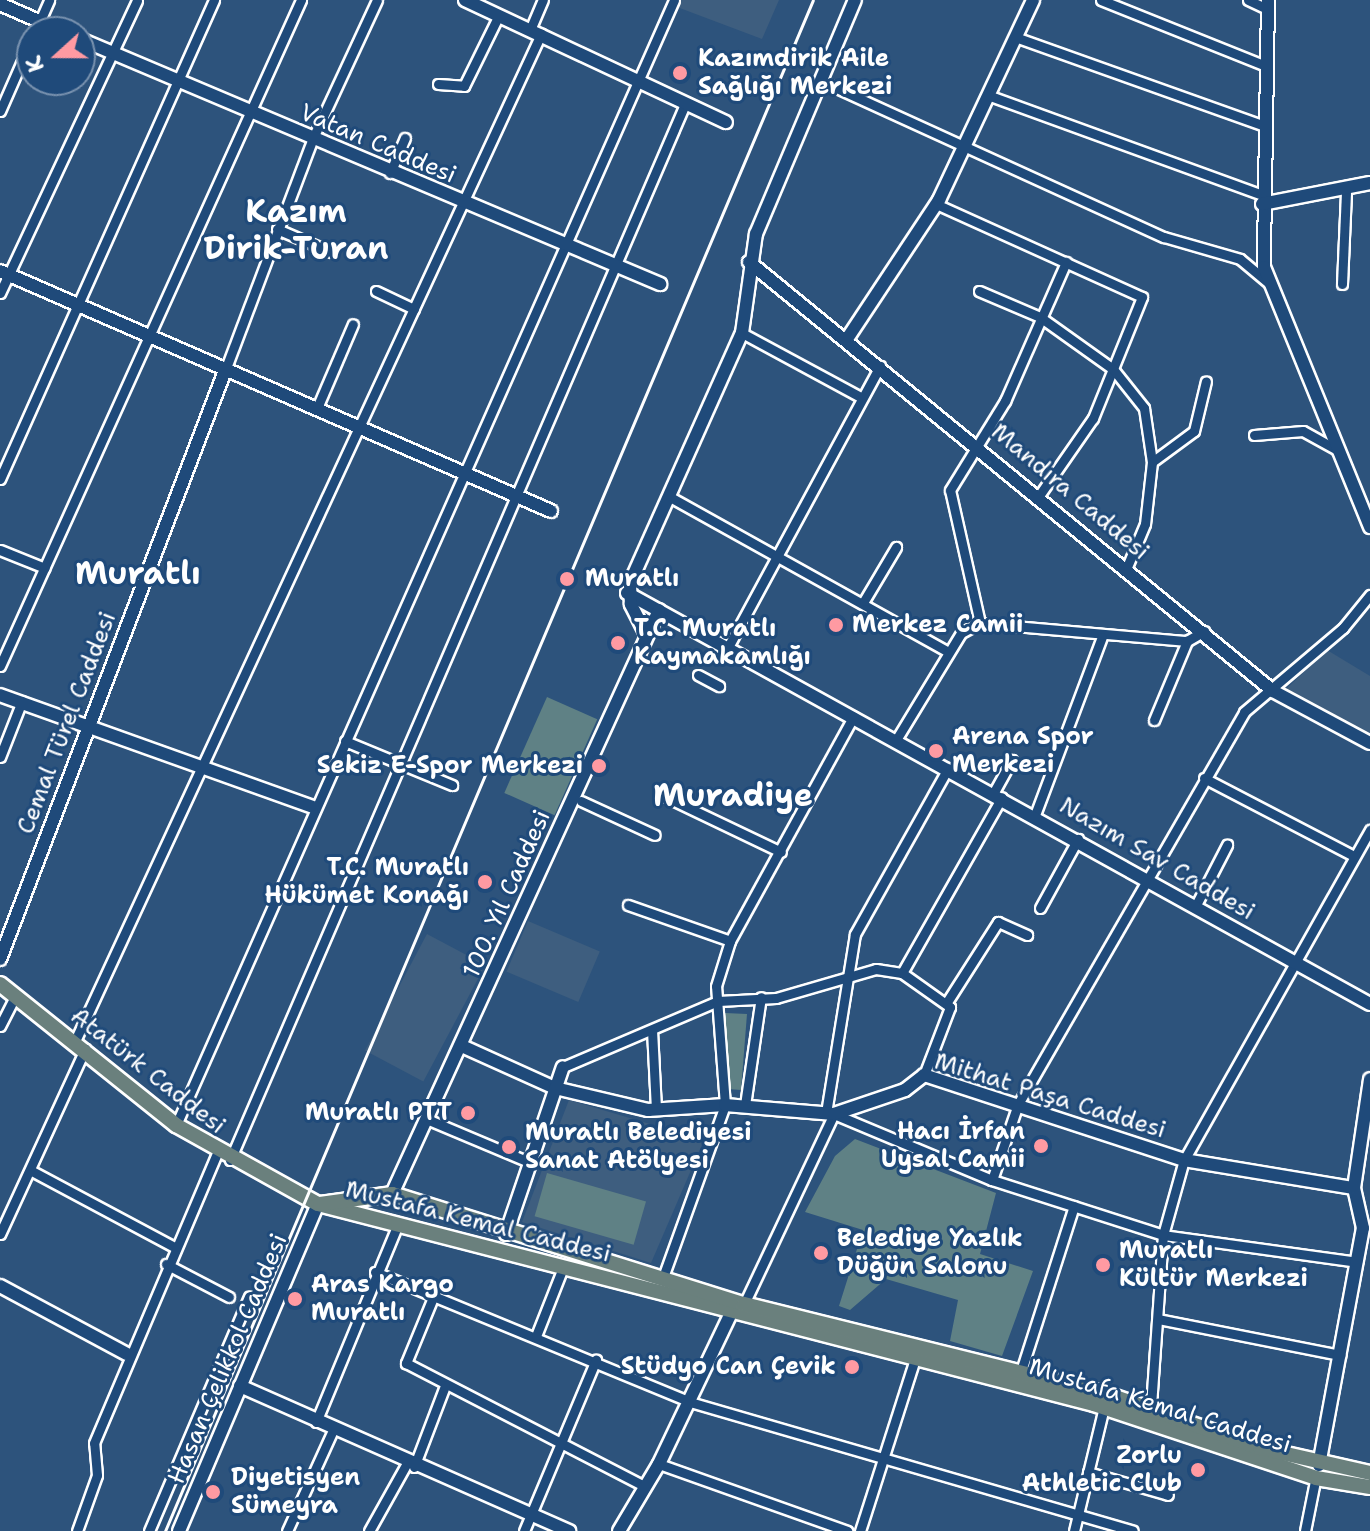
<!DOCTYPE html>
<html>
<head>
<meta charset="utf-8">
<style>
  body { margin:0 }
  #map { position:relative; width:1370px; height:1531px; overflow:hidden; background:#2d537c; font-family:"Shantell Sans",sans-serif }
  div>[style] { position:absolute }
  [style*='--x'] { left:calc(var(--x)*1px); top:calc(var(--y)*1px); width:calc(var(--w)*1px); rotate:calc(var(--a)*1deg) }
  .built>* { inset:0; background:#3e5e7f; transform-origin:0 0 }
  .green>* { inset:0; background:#5f8185; transform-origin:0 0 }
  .roads { filter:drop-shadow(2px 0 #fff) drop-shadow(-2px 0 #fff) drop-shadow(0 2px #fff) drop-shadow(0 -2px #fff) }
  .street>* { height:9px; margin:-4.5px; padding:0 4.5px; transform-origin:4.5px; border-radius:4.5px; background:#1f4a7a }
  .secondary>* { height:12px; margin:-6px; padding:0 6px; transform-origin:6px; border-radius:6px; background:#1f4a7a }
  .primary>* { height:14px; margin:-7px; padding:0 7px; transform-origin:7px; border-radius:7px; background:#6a807d }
  .rail>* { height:3px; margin:-1.5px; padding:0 1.5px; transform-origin:1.5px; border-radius:1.5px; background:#fff }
  .dots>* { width:22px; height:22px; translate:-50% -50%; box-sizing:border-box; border:4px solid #1f4a7a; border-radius:50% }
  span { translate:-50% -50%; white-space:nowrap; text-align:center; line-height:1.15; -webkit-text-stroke:6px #1f4a7a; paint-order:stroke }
  .poi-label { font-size:24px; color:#fff; font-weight:700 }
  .left { translate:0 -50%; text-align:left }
  .right { translate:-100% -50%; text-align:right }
  .street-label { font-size:24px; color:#fff }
  .district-label { font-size:32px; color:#fff; font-weight:700 }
  .north { position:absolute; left:16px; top:16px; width:80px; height:80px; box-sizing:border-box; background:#1f4a7a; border:2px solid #7992af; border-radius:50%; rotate:249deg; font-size:22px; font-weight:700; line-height:32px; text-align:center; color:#fff }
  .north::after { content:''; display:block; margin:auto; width:28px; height:36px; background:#ff9aa2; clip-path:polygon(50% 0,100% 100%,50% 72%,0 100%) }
</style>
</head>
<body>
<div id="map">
  <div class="built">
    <div style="clip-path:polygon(680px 0,779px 0,762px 39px,677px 7px)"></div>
    <div style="clip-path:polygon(1327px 650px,1370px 676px,1370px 737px,1284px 691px)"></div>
    <div style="left:528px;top:921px;width:78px;height:55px;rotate:23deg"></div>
    <div style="left:427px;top:934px;width:66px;height:132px;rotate:28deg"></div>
    <div style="clip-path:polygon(569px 1100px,704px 1140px,651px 1263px,522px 1222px)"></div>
  </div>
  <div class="green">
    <div style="left:547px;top:697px;width:55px;height:105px;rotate:24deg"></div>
    <div style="clip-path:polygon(725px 1013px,747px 1014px,741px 1090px,727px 1089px)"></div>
    <div style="clip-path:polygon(855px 1139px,996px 1193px,980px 1254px,1033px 1271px,1002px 1356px,950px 1341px,958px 1300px,886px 1279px,850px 1310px,839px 1306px,863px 1230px,805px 1212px,835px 1156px)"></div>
    <div style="left:547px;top:1173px;width:103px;height:45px;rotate:16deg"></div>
  </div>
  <div class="roads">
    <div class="street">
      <div style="--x:1101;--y:0;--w:178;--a:21.8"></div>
      <div style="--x:1248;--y:0;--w:21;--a:25"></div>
      <div style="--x:530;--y:30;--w:33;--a:-67"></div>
      <div style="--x:35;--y:32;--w:35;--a:-66"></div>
      <div style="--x:1018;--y:38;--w:262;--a:19.6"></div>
      <div style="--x:821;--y:81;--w:377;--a:24.5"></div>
      <div style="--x:1164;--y:237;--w:79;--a:16.1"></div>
      <div style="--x:1240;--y:259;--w:39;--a:40"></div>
      <div style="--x:438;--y:84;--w:26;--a:4"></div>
      <div style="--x:464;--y:86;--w:79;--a:-63.8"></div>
      <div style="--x:993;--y:97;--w:286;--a:20"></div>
      <div style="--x:0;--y:111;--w:80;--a:-66.3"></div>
      <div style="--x:390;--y:173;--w:38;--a:-67"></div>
      <div style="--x:936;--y:204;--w:226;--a:24.3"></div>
      <div style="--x:1142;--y:297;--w:131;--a:112"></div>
      <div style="--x:1093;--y:418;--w:96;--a:124.8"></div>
      <div style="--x:277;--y:229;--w:59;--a:23.1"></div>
      <div style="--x:1342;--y:284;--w:91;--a:-87.5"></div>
      <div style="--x:376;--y:291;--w:42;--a:25.3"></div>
      <div style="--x:979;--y:291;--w:66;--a:23.1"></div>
      <div style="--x:1040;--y:317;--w:90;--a:35.5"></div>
      <div style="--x:1113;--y:369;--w:50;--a:51.5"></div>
      <div style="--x:1144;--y:408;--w:55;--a:81.6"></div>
      <div style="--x:1152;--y:462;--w:62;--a:96.4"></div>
      <div style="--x:1145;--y:524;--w:47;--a:112.7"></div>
      <div style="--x:0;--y:293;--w:323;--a:-64.9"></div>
      <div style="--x:742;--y:333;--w:136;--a:28.4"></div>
      <div style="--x:226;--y:368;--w:244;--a:-69.3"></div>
      <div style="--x:312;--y:140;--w:154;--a:-65.1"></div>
      <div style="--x:317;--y:408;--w:91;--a:-66.8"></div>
      <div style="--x:1254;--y:435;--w:49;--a:-4.7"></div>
      <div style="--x:1303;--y:431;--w:41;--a:29.1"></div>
      <div style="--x:1152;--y:462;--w:52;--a:-36.4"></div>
      <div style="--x:1194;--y:431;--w:51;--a:-76.5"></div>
      <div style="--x:0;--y:479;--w:525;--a:-65.93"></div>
      <div style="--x:670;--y:497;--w:318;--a:29.1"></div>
      <div style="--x:0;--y:550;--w:48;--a:21.8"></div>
      <div style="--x:864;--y:601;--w:63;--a:-59.3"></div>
      <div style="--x:980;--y:623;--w:208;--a:5"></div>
      <div style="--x:1187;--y:641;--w:20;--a:-30"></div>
      <div style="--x:727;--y:649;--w:322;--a:-61.6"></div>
      <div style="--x:0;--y:666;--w:731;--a:-65.68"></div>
      <div style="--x:698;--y:675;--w:24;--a:28"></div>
      <div style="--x:1154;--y:720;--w:86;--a:-67.3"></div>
      <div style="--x:896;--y:740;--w:125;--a:-58.7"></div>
      <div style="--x:961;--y:633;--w:21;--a:-28"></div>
      <div style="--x:980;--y:623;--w:136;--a:-102.7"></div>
      <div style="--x:950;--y:490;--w:105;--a:-58.3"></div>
      <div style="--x:1005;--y:401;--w:152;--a:-66.3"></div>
      <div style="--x:345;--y:741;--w:116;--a:22.4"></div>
      <div style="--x:0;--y:757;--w:60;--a:-68.6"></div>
      <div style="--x:1204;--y:778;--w:169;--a:27.5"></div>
      <div style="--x:994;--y:792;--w:37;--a:-61"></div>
      <div style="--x:668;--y:798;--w:125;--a:25.5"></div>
      <div style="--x:581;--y:801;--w:81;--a:24.7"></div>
      <div style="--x:1035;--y:815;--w:190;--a:-69.4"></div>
      <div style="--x:628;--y:905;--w:108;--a:19.4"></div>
      <div style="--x:1196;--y:905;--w:68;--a:-62.7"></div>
      <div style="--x:1040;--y:908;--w:79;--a:-61.2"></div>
      <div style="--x:902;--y:973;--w:202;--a:-60.4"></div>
      <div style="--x:947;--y:1002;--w:95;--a:-57.5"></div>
      <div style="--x:998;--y:922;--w:32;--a:24"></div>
      <div style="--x:0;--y:1026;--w:34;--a:-63"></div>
      <div style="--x:652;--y:1030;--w:80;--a:87.1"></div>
      <div style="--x:75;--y:1041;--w:1110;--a:-65.17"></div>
      <div style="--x:563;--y:1067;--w:168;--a:-23.1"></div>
      <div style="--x:718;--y:1001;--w:58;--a:-3"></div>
      <div style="--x:776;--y:998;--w:104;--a:-16.2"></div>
      <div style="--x:876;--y:969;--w:26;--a:9"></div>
      <div style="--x:902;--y:973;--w:59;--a:35.3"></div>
      <div style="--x:950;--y:1007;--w:73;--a:110.9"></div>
      <div style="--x:745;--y:1105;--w:109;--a:-81.6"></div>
      <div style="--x:826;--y:1113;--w:181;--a:-80.8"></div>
      <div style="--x:855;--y:934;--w:190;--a:-60.7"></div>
      <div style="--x:429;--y:1120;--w:108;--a:22.8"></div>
      <div style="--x:176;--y:1125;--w:1230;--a:-66.12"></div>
      <div style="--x:230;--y:1160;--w:1150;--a:-66.69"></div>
      <div style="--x:30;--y:1170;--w:163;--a:28.1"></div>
      <div style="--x:992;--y:1180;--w:80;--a:-71.1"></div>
      <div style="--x:1018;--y:1104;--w:452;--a:-60"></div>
      <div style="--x:1244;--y:712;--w:130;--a:-40.3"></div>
      <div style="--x:1343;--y:628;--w:43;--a:-50.7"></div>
      <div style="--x:0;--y:1234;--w:204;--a:-65.3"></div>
      <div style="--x:166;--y:1264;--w:71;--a:27.6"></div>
      <div style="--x:375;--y:1272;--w:341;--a:22.4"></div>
      <div style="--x:690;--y:1402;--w:461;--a:16.2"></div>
      <div style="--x:662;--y:1280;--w:186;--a:-70.2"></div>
      <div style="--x:725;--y:1105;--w:119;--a:-94.3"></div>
      <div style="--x:716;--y:986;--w:47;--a:-72.7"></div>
      <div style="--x:730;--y:941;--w:256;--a:-61.2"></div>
      <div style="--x:434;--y:1295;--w:74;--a:112.4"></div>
      <div style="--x:406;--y:1363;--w:268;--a:27.3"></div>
      <div style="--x:744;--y:1304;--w:210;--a:-64.7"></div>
      <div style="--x:834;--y:1114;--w:171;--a:22.7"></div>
      <div style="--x:992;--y:1180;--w:180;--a:17.8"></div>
      <div style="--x:1163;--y:1235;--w:196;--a:7.9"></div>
      <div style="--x:1158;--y:1319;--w:186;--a:11.2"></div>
      <div style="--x:536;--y:1336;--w:76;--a:-68.5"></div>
      <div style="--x:1021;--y:1371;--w:173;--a:-72.2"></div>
      <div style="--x:1151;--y:1406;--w:171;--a:-86"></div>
      <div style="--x:1163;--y:1235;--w:78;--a:-74.4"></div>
      <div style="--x:1184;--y:1160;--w:379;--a:-60.6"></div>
      <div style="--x:316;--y:1422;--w:214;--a:-67.5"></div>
      <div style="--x:659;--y:1464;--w:200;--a:19.6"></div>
      <div style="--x:414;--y:1467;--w:87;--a:-69.1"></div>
      <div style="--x:1088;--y:1472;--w:83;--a:16"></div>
      <div style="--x:77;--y:1531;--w:59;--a:-70.3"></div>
      <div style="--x:97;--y:1475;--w:32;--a:-95"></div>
      <div style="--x:94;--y:1443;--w:315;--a:-67"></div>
      <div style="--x:149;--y:1531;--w:255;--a:-66.9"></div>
      <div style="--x:287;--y:1531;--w:111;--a:-65.5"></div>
      <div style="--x:369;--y:1531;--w:78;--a:-60.8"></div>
      <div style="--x:524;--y:1531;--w:186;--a:-67.2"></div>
      <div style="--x:860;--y:1531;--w:181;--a:-72.3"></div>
      <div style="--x:1074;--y:1531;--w:128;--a:-76.4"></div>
      <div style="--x:1305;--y:1531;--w:56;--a:-78.7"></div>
    </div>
    <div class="secondary">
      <div style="--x:465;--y:0;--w:288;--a:25.1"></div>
      <div style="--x:1268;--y:0;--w:267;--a:90.9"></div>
      <div style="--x:1264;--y:267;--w:281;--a:67.8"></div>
      <div style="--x:0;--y:4;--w:70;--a:23.6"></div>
      <div style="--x:80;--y:39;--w:630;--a:22.9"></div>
      <div style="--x:1262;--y:204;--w:110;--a:-11"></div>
      <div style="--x:749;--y:262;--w:677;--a:39.31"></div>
      <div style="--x:1273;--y:691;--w:110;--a:28.2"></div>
      <div style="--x:0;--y:271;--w:601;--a:23.54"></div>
      <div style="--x:847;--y:339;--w:167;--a:-56.5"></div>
      <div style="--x:939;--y:200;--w:221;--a:-64.8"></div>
      <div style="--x:627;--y:593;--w:849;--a:28.95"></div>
      <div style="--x:646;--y:634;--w:34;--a:-117"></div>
      <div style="--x:631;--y:604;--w:21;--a:-93"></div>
      <div style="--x:630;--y:583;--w:274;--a:-65.9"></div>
      <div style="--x:742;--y:333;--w:100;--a:-82"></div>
      <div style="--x:756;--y:234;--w:254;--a:-67.1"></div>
      <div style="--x:0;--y:695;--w:332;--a:19.7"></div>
      <div style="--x:0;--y:959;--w:633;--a:-69.07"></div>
      <div style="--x:464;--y:1047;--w:100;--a:24.3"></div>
      <div style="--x:555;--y:1088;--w:96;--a:13.3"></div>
      <div style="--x:648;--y:1110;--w:77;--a:-3.7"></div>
      <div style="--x:725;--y:1105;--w:109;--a:4.7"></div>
      <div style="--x:834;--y:1114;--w:75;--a:-18.7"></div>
      <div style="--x:905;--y:1090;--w:24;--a:-38"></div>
      <div style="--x:924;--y:1075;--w:274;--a:18.1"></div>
      <div style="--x:1184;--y:1160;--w:172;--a:9.4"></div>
      <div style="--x:392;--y:1194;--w:642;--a:-65.43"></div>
      <div style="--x:506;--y:1234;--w:176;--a:-71.2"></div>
      <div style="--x:0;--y:1286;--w:144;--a:28.2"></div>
      <div style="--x:240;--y:1386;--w:360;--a:23.8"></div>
      <div style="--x:1319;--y:1465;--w:241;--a:-79.5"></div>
      <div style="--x:1363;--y:1228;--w:41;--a:-102.7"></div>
      <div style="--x:1354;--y:1188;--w:110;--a:-81.6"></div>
      <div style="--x:179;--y:1531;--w:355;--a:-67"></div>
      <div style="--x:619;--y:1531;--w:78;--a:-59.2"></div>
      <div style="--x:659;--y:1464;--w:167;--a:-64.5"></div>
    </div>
    <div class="primary">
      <div style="--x:0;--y:984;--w:226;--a:38.7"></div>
      <div style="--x:176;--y:1125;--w:162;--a:29.1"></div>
      <div style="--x:318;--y:1204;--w:801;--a:14.45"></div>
      <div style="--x:1094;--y:1404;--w:234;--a:18.4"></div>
      <div style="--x:1316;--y:1478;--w:55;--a:9.5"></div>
      <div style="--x:320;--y:1204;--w:73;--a:-7.9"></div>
      <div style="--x:392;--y:1194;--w:369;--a:17.4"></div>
      <div style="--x:744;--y:1304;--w:374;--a:13.9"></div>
      <div style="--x:1107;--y:1394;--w:162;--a:19.4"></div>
      <div style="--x:1260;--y:1448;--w:113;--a:12.8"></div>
    </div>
  </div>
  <div class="rail">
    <div style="--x:165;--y:1531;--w:1662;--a:-67.06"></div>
  </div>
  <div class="dots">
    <div style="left:680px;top:73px;background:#ff9aa2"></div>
    <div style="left:567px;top:579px;background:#ff9aa2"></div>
    <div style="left:836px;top:625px;background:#ff9aa2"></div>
    <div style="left:618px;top:643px;background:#ff9aa2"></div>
    <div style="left:936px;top:751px;background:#ff9aa2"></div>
    <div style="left:599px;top:766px;background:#ff9aa2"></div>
    <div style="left:485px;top:882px;background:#ff9aa2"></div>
    <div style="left:468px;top:1113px;background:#ff9aa2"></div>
    <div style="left:1041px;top:1146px;background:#ff9aa2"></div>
    <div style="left:509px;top:1147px;background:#ff9aa2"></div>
    <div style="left:821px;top:1253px;background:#ff9aa2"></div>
    <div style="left:1103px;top:1265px;background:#ff9aa2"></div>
    <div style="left:295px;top:1299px;background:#ff9aa2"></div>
    <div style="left:852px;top:1367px;background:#ff9aa2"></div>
    <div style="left:1198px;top:1470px;background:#ff9aa2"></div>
    <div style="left:213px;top:1492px;background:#ff9aa2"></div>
  </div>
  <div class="poi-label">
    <span class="left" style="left:698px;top:73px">Kazımdirik Aile<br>Sağlığı Merkezi</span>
    <span class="left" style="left:585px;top:579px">Muratlı</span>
    <span class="left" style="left:852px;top:625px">Merkez Camii</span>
    <span class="left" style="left:634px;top:643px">T.C. Muratlı<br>Kaymakamlığı</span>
    <span class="left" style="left:952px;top:751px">Arena Spor<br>Merkezi</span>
    <span class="right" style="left:583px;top:766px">Sekiz E-Spor Merkezi</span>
    <span class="right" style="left:469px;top:882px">T.C. Muratlı<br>Hükümet Konağı</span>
    <span class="right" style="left:452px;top:1113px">Muratlı PTT</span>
    <span class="right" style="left:1025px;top:1146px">Hacı İrfan<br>Uysal Camii</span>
    <span class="left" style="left:525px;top:1147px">Muratlı Belediyesi<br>Sanat Atölyesi</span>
    <span class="left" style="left:837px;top:1253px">Belediye Yazlık<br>Düğün Salonu</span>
    <span class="left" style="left:1119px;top:1265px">Muratlı<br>Kültür Merkezi</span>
    <span class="left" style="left:311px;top:1299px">Aras Kargo<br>Muratlı</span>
    <span class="right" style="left:836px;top:1367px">Stüdyo Can Çevik</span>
    <span class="right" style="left:1182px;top:1470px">Zorlu<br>Athletic Club</span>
    <span class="left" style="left:231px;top:1492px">Diyetisyen<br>Sümeyra</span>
  </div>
  <div class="street-label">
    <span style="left:378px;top:144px;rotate:23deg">Vatan Caddesi</span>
    <span style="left:1070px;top:492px;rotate:40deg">Mandıra Caddesi</span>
    <span style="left:67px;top:723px;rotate:-69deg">Cemal Türel Caddesi</span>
    <span style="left:1157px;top:859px;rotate:30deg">Nazım Sav Caddesi</span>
    <span style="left:507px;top:894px;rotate:-66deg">100. Yıl Caddesi</span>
    <span style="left:148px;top:1071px;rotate:38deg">Atatürk Caddesi</span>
    <span style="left:1050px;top:1096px;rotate:17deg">Mithat Paşa Caddesi</span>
    <span style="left:478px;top:1222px;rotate:14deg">Mustafa Kemal Caddesi</span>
    <span style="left:228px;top:1359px;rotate:-67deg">Hasan Çelikkol Caddesi</span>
    <span style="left:1160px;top:1406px;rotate:17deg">Mustafa Kemal Caddesi</span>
  </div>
  <div class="district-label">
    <span style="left:296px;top:230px">Kazım<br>Dirik-Turan</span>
    <span style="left:138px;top:573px">Muratlı</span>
    <span style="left:733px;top:795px">Muradiye</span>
  </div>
  <div class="north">K</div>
</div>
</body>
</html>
